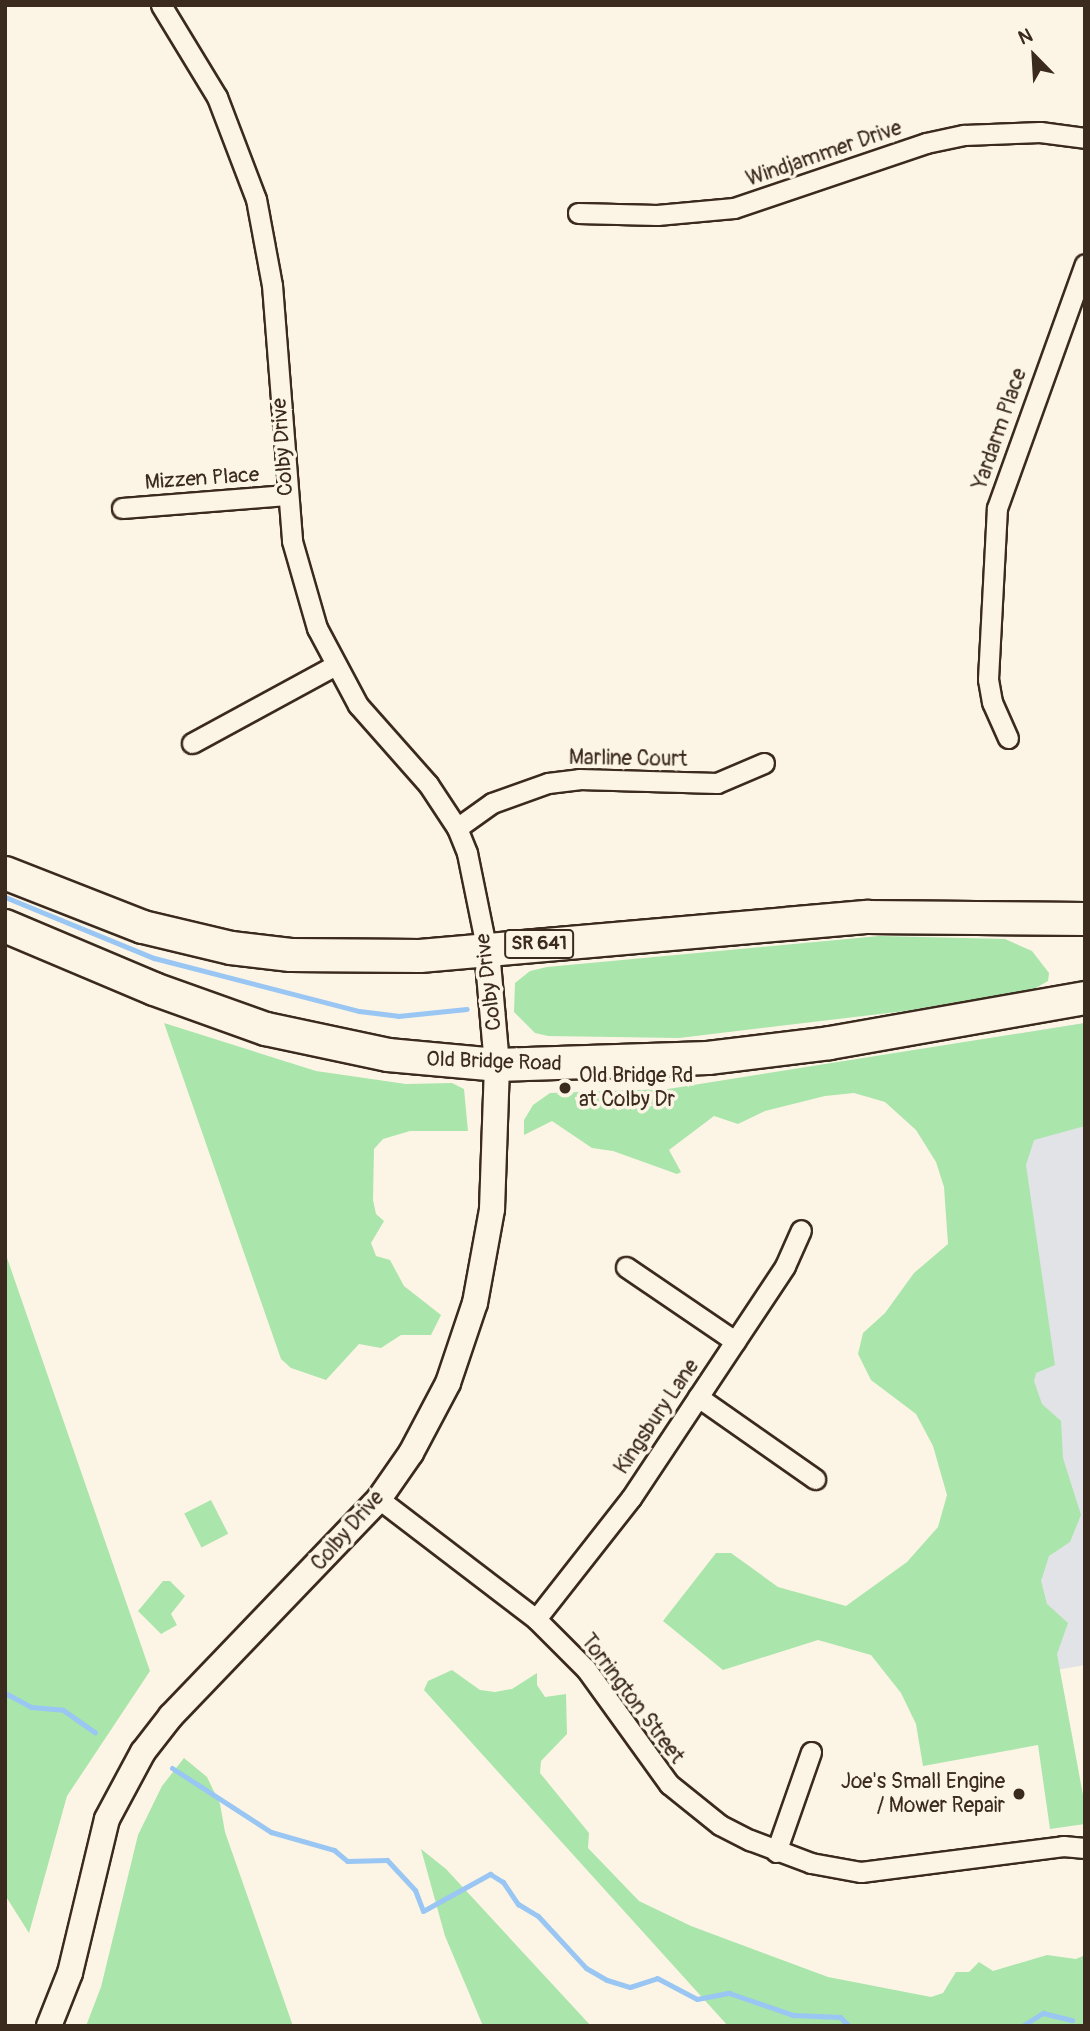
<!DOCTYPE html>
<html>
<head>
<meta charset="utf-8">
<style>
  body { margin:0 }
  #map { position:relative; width:1090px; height:2031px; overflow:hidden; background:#fcf5e5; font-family:Pangolin,sans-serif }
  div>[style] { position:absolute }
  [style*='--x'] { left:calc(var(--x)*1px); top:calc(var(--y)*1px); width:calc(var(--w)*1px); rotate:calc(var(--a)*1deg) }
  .built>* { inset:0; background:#e2e3e6 }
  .green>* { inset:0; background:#aae5ab; transform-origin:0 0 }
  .stream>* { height:5px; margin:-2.5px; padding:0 2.5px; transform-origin:2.5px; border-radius:2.5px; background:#99c6f3 }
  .roads { filter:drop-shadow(2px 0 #3b2a1e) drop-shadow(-2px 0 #3b2a1e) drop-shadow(0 2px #3b2a1e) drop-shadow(0 -2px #3b2a1e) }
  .minor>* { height:19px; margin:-9.5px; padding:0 9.5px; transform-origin:9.5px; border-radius:9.5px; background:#fcf5e5 }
  .tertiary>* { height:24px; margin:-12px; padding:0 12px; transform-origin:12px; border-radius:12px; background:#fcf5e5 }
  .primary>* { height:32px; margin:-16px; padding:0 16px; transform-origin:16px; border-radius:16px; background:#fcf5e5 }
  .dots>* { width:19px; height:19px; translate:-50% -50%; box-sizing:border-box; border:4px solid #fcf5e5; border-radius:50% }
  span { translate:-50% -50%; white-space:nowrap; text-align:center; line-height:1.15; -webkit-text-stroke:7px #fcf5e5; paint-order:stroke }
  .shield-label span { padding:2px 5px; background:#fcf5e5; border:2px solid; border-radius:5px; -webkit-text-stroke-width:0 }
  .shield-label { font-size:19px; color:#3b2a1e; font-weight:700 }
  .street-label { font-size:21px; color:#3b2a1e }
  .poi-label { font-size:21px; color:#3b2a1e }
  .left { translate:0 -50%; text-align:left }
  .right { translate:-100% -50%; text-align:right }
  .frame { position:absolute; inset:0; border:7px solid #3b2a1e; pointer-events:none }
  .north { position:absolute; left:999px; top:21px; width:70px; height:70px; -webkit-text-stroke:5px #fcf5e5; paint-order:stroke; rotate:336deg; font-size:19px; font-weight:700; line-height:28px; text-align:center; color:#3b2a1e }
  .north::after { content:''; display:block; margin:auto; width:24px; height:32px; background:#3b2a1e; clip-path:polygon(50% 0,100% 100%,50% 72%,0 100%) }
</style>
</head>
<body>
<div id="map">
  <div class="built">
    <div style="clip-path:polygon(1085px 1023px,1085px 1665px,1034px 1674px,942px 1046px)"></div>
  </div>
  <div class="green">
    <div style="clip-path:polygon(879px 936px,1005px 939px,1032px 951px,1049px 973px,1048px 981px,1034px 989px,905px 1011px,679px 1038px,548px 1036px,535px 1033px,514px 1012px,515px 983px,530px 971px,547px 967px)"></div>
    <div style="clip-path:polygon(164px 1023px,316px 1071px,406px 1084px,452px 1083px,464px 1089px,468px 1131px,410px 1131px,383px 1139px,374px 1149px,373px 1200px,376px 1214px,384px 1221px,371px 1243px,376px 1256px,390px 1260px,404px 1286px,441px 1315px,431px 1335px,401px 1335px,381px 1348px,359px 1344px,326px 1380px,291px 1368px,281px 1359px)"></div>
    <div style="clip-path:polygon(1085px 1023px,1085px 1126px,1034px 1140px,1026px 1165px,1055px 1365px,1036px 1373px,1034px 1381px,1042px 1404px,1061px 1421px,1063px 1458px,1081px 1515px,1070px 1542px,1049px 1556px,1041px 1581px,1047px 1604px,1068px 1623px,1057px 1654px,1085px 1806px,1085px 1824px,1050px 1829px,1038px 1745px,923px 1766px,916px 1724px,901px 1693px,871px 1655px,818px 1640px,723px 1670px,663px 1621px,716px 1553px,731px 1553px,778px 1587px,846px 1606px,907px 1562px,938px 1527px,947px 1495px,933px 1446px,916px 1414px,871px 1380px,858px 1354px,863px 1333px,885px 1313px,914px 1273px,948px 1244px,944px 1187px,936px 1162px,916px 1130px,885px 1102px,854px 1093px,825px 1096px,765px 1111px,738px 1124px,714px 1116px,669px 1150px,681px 1172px,677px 1174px,613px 1151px,592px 1148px,552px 1121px,524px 1135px,524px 1120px,533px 1105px,550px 1093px,668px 1089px)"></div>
    <div style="clip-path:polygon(5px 1252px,150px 1671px,67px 1796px,29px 1933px,5px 1895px)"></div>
    <div style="left:211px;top:1500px;width:38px;height:30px;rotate:63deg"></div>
    <div style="clip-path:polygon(163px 1581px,170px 1581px,185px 1596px,171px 1614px,177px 1625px,161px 1634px,138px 1611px)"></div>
    <div style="clip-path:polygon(452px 1670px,480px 1690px,495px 1692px,512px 1689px,537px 1673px,537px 1685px,545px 1697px,566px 1694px,567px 1734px,541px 1761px,540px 1773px,589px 1833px,588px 1848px,639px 1901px,691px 1926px,828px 1977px,931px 1997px,943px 1993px,956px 1972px,969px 1972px,979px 1962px,993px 1971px,1047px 1955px,1076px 1959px,1085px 1955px,1085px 2026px,728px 2026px,424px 1690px,428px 1681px)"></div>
    <div style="clip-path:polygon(184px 1758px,207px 1777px,220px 1804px,225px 1832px,293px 2026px,86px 2026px,101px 1987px,138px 1835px,162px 1786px)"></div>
    <div style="clip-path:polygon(421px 1849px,446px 1869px,591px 2026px,483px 2026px,445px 1936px)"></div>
  </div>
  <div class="stream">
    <div style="--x:5;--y:897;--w:161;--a:22.3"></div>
    <div style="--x:154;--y:958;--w:212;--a:14.5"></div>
    <div style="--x:359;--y:1011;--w:39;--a:7"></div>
    <div style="--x:398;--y:1016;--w:69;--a:-5.8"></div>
    <div style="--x:5;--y:1693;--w:30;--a:28"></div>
    <div style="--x:31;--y:1707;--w:32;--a:5"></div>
    <div style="--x:63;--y:1710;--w:39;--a:35"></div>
    <div style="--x:172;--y:1768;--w:118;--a:32.9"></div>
    <div style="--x:271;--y:1832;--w:66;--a:15.9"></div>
    <div style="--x:334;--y:1850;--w:17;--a:40"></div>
    <div style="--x:347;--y:1861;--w:40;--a:-1.4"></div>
    <div style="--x:387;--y:1860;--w:41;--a:47"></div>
    <div style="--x:415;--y:1890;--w:22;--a:69"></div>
    <div style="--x:423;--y:1911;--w:77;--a:-28.9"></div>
    <div style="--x:490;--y:1874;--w:15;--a:32"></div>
    <div style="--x:503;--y:1882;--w:27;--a:56"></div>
    <div style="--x:518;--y:1904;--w:23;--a:31"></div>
    <div style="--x:538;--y:1916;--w:71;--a:47.3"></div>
    <div style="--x:586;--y:1968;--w:24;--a:30"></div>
    <div style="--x:607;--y:1980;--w:24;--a:17"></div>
    <div style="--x:630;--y:1987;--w:28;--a:-18"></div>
    <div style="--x:657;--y:1978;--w:45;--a:27.7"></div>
    <div style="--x:697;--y:1999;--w:33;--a:-11"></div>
    <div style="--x:729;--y:1993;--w:68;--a:19"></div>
    <div style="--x:793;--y:2015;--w:47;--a:2.4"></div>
    <div style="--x:840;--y:2017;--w:13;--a:45"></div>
    <div style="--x:900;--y:2026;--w:8;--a:0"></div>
    <div style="--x:1022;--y:2026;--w:25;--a:-32"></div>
    <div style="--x:1043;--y:2013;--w:30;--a:14"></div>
  </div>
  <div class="roads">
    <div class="minor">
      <div style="--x:161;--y:5;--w:108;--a:58.7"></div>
      <div style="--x:217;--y:97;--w:109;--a:69.1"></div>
      <div style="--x:256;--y:199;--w:87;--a:79.5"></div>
      <div style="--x:272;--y:285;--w:257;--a:85.5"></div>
      <div style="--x:292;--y:541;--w:91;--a:74"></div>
      <div style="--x:317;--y:628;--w:87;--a:62"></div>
      <div style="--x:358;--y:705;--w:106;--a:48.5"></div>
      <div style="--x:428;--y:784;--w:53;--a:56.6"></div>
      <div style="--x:457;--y:828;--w:27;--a:68"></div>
      <div style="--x:467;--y:853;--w:100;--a:78.5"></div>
      <div style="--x:578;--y:213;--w:79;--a:1.5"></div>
      <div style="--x:657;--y:215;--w:77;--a:-5.2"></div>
      <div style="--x:734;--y:208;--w:203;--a:-18.7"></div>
      <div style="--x:926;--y:143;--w:39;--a:-12"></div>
      <div style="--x:964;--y:135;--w:76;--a:-2.3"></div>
      <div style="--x:1040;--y:132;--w:45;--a:7.6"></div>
      <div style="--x:122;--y:508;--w:165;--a:-4.5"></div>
      <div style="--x:1008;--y:738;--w:39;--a:-114"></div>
      <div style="--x:992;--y:702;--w:23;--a:-100"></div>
      <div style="--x:988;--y:679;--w:171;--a:-87"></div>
      <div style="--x:997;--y:508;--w:259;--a:-70.2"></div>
      <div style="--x:192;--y:743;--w:162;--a:-28.5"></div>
      <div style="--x:457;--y:828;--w:43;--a:-35.5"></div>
      <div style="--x:492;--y:803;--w:59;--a:-19.7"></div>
      <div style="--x:548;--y:783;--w:31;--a:-7"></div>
      <div style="--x:579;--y:779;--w:138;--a:1.7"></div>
      <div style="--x:717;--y:783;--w:51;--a:-23.1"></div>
      <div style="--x:626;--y:1267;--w:132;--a:34.2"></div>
      <div style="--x:698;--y:1397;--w:143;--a:35"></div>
      <div style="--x:379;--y:1499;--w:198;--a:37.4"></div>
      <div style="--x:536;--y:1619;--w:71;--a:45"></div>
      <div style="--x:586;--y:1669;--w:142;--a:54.2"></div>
      <div style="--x:669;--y:1784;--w:65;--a:38.8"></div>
      <div style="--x:720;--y:1825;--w:34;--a:27"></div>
      <div style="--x:750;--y:1840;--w:65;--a:20.7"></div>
      <div style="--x:811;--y:1863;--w:51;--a:10.2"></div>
      <div style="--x:861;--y:1872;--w:204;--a:-7.3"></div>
      <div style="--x:1063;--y:1846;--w:22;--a:5"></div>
      <div style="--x:536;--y:1619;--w:154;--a:-51.9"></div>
      <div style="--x:631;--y:1498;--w:278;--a:-56.4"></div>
      <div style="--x:785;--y:1266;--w:39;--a:-66"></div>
      <div style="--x:776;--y:1852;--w:106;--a:-70.7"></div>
    </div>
    <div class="tertiary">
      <div style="--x:49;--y:2026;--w:57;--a:-68.4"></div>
      <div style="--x:70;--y:1973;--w:158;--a:-76.5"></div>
      <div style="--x:107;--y:1819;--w:76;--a:-61.8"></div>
      <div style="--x:143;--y:1752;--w:46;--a:-52.1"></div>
      <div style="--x:171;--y:1716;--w:301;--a:-46.2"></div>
      <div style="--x:379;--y:1499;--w:56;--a:-55.2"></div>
      <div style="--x:411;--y:1453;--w:79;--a:-62.1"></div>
      <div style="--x:448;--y:1383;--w:84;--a:-71.4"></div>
      <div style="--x:475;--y:1303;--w:96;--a:-79.7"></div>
      <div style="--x:492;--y:1209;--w:144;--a:-88"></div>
      <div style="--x:497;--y:1065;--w:114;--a:-95"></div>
    </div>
    <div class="primary">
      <div style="--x:5;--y:873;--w:148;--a:21.4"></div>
      <div style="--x:143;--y:927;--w:90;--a:13.4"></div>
      <div style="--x:231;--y:948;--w:60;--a:6.7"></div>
      <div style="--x:291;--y:955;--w:129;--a:0.4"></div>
      <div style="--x:420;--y:956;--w:450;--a:-5"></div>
      <div style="--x:868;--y:917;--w:217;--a:0.5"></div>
      <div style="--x:5;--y:926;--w:162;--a:22.9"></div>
      <div style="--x:154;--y:989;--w:119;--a:19.7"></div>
      <div style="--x:266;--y:1029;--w:125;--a:12"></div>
      <div style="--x:388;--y:1055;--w:109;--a:5.2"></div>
      <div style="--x:497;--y:1065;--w:211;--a:-1.9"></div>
      <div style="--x:708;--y:1058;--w:123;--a:-7"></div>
      <div style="--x:830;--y:1043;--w:259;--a:-10"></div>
    </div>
  </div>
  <div class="dots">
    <div style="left:565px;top:1088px;background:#3b2a1e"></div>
    <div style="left:1019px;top:1794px;background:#3b2a1e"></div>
  </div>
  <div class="shield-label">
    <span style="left:539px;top:944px">SR 641</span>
  </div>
  <div class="street-label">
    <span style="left:824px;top:154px;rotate:-19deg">Windjammer Drive</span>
    <span style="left:1000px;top:429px;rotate:-71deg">Yardarm Place</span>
    <span style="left:283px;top:447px;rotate:-94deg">Colby Drive</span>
    <span style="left:202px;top:479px;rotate:-4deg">Mizzen Place</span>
    <span style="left:628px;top:759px;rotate:1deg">Marline Court</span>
    <span style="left:489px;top:982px;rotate:-97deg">Colby Drive</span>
    <span style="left:494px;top:1062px;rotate:2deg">Old Bridge Road</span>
    <span style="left:657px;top:1417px;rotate:-56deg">Kingsbury Lane</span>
    <span style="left:348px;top:1531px;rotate:-49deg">Colby Drive</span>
    <span style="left:632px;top:1699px;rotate:53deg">Torrington Street</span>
  </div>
  <div class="poi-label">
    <span class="left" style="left:579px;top:1088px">Old Bridge Rd<br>at Colby Dr</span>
    <span class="right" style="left:1005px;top:1794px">Joe's Small Engine<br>/ Mower Repair</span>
  </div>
  <div class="frame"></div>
  <div class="north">N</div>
</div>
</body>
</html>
